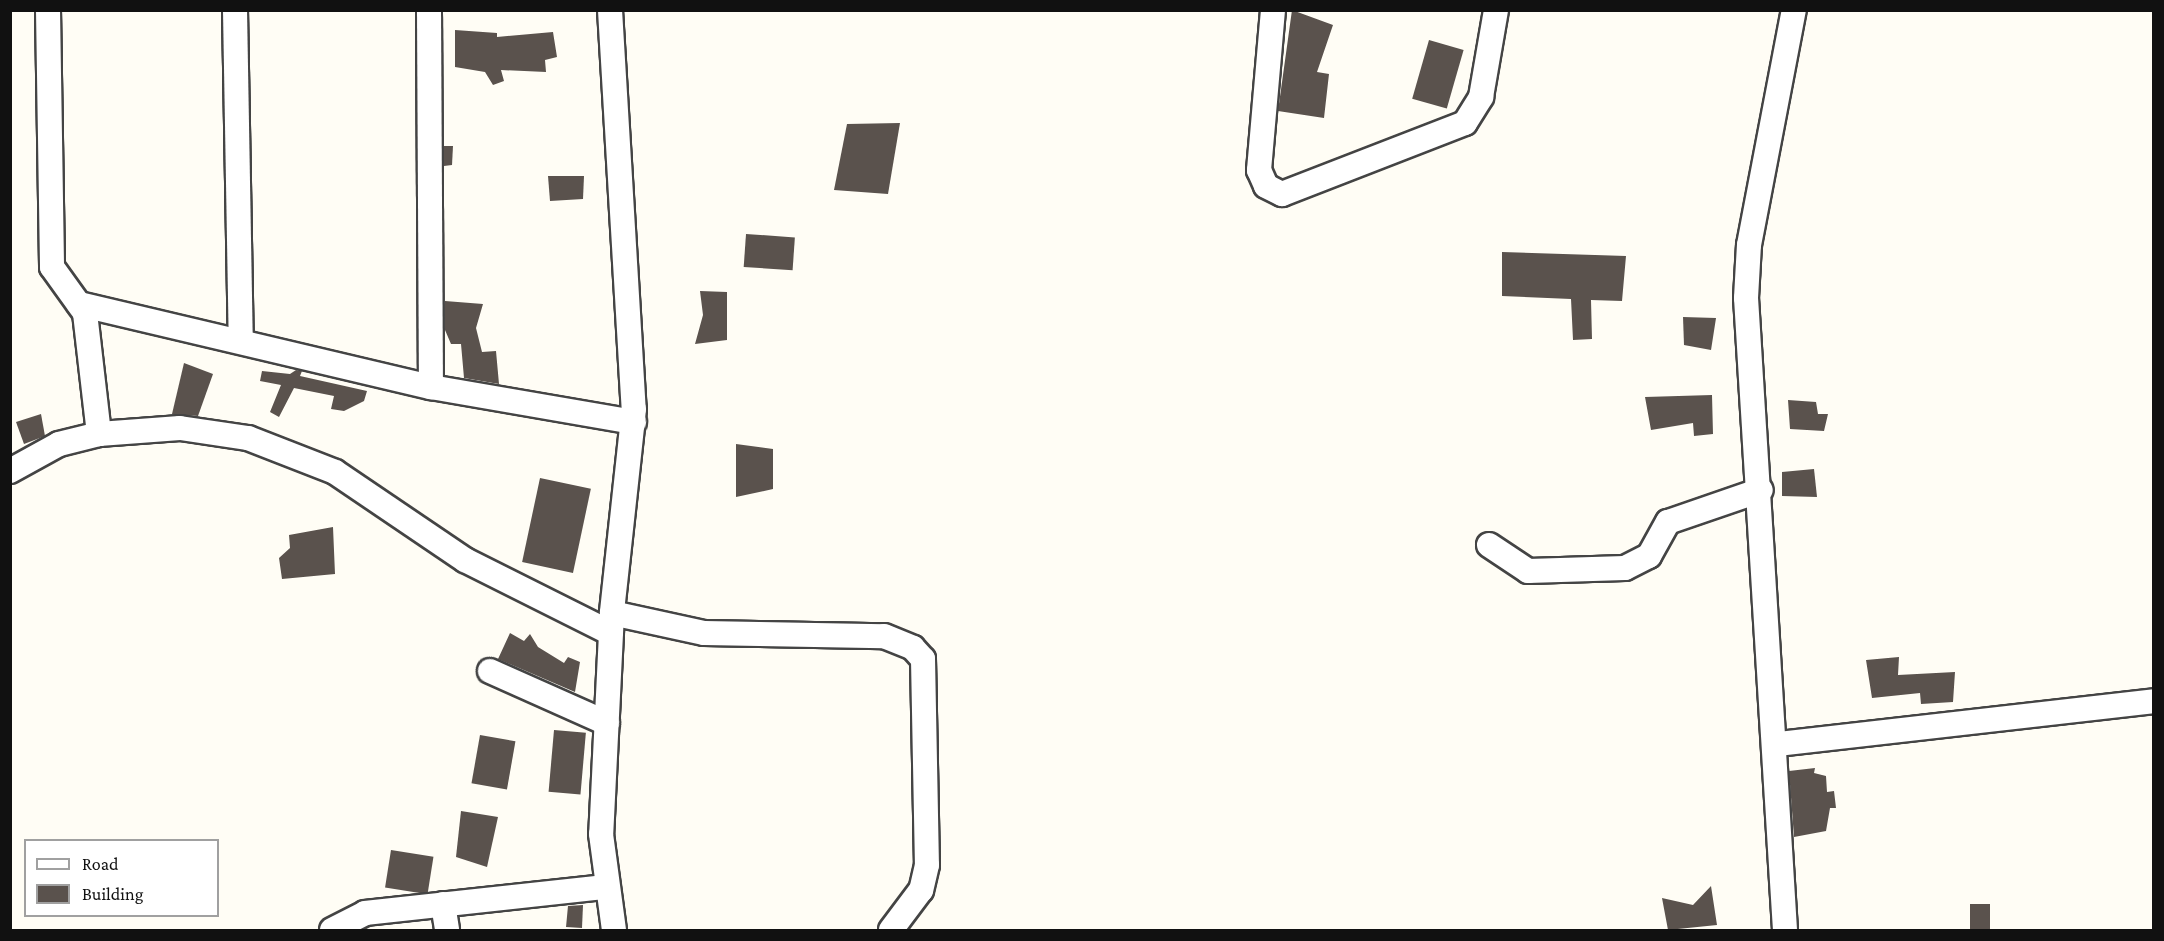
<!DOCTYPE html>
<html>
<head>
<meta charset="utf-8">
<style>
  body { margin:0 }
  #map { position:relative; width:2164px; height:941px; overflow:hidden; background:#fffdf5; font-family:"Crimson Pro",serif }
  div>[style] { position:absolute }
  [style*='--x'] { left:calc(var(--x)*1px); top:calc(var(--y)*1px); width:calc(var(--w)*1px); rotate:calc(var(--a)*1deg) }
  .building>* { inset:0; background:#5a524d; transform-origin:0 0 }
  .roads { filter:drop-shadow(2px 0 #444) drop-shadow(-2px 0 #444) drop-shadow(0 2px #444) drop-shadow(0 -2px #444) }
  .minor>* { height:24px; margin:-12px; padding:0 12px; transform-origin:12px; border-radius:12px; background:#fff }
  span { translate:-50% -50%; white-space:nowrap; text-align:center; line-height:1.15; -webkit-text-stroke:6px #fff; paint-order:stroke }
  .frame { position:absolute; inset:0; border:12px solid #111; pointer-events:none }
  .legend { position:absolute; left:24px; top:839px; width:195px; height:78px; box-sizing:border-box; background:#fff; border:2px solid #a0a0a0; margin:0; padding:8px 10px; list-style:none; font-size:18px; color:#111 }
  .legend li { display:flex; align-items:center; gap:12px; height:30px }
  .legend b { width:30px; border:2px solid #a0a0a0 }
</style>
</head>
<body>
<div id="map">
  <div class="building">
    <div style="clip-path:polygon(1292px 10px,1333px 25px,1317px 72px,1329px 74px,1324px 118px,1278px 111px)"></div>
    <div style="clip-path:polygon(455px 30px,497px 33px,497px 37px,553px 32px,557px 57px,545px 60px,546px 72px,501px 70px,504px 81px,493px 85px,485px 72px,455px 67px)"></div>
    <div style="left:1429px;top:40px;width:36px;height:61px;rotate:16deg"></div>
    <div style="clip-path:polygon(900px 123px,888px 194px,834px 190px,847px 124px)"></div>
    <div style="clip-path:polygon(444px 146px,453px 146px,452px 165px,444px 166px)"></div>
    <div style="clip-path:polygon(548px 176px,584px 176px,583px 199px,550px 201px)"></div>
    <div style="left:746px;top:234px;width:49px;height:33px;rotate:4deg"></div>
    <div style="clip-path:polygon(1502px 252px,1626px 256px,1622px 301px,1591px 300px,1592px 339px,1573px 340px,1571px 299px,1502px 296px)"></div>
    <div style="clip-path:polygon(700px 291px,727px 292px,727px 340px,695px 344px,703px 315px)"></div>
    <div style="clip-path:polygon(445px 301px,483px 304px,476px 328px,482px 352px,496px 351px,499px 384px,464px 378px,461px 344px,451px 344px,445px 330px)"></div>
    <div style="clip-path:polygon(1683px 317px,1716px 318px,1711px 350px,1684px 345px)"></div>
    <div style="clip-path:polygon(184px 363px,213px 374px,198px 416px,172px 414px)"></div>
    <div style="clip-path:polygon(296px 370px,302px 371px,300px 376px,367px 391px,364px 401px,344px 411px,331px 409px,334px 396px,294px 388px,279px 417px,270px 412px,281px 385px,260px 381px,262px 371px,290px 374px)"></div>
    <div style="clip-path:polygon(1712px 395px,1713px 434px,1694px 436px,1693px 423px,1651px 430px,1645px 397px)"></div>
    <div style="clip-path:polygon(1788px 400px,1816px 402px,1818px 414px,1828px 414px,1824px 431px,1790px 429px)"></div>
    <div style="clip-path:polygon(41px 414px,45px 436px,24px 444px,16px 422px)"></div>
    <div style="clip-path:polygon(736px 444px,773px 449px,773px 489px,736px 497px)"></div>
    <div style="clip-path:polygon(1814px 469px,1817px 497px,1782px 496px,1782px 472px)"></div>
    <div style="left:540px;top:478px;width:52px;height:86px;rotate:12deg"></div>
    <div style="clip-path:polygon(333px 527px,335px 574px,282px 579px,279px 558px,290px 548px,289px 535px)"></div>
    <div style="clip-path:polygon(510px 633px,524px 641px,530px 634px,538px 647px,564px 663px,568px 657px,580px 662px,575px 692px,498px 659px)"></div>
    <div style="clip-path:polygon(1899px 657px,1898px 675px,1955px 672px,1953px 702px,1921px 704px,1920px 693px,1872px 698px,1866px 660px)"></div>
    <div style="left:554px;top:730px;width:32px;height:62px;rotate:5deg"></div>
    <div style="left:480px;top:735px;width:36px;height:49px;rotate:10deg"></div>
    <div style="clip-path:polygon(1815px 768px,1814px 773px,1826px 776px,1827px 792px,1834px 791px,1836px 808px,1830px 808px,1826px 831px,1794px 837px,1789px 771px)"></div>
    <div style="clip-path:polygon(461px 811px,498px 817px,487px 867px,456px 857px)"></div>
    <div style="left:391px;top:850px;width:43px;height:38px;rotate:9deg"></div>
    <div style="clip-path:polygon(1711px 886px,1717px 925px,1668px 930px,1662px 898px,1693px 905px)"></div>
    <div style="left:1990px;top:904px;width:26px;height:20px;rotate:90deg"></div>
    <div style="clip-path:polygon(583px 905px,582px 928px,566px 927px,568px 906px)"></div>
  </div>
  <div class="roads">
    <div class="minor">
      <div style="--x:48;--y:10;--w:257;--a:89.1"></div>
      <div style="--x:52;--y:267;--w:57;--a:54.3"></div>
      <div style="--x:85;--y:313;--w:122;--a:83.4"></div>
      <div style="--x:235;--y:10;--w:330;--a:89"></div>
      <div style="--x:429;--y:10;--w:377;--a:89.7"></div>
      <div style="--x:610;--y:10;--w:400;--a:86.6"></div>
      <div style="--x:634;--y:409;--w:205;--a:96.2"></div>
      <div style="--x:612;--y:613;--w:221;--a:92.8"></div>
      <div style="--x:601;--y:834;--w:97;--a:82.3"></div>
      <div style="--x:1273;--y:10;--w:161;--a:95"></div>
      <div style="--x:1259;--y:170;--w:17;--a:66"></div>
      <div style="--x:1266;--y:186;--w:18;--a:27"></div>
      <div style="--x:1282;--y:194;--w:196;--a:-21.2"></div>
      <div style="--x:1465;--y:123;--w:31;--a:-58"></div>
      <div style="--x:1481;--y:97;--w:88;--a:-80.2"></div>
      <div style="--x:79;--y:304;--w:362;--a:13.3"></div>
      <div style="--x:431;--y:387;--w:206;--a:9.8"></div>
      <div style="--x:10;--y:471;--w:56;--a:-28.9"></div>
      <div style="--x:59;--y:444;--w:41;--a:-14"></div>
      <div style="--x:99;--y:434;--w:81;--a:-4.2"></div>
      <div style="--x:180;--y:428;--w:69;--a:8.4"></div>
      <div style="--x:248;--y:438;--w:93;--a:21.3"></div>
      <div style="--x:335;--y:472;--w:157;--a:34.1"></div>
      <div style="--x:465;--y:560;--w:163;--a:26.6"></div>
      <div style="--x:1489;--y:545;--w:47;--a:33.7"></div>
      <div style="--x:1528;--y:571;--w:97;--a:-1.8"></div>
      <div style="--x:1625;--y:568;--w:27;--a:-27"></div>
      <div style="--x:1649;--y:556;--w:39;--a:-61"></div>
      <div style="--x:1668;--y:522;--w:98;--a:-19"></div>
      <div style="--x:612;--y:613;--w:94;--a:12.3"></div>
      <div style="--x:704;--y:633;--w:180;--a:1"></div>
      <div style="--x:884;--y:636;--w:31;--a:22"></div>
      <div style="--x:913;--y:648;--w:15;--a:48"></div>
      <div style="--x:923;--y:659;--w:206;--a:88.9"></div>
      <div style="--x:927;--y:865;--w:26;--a:103"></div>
      <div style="--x:921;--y:890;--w:50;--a:126.9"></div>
      <div style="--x:490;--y:671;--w:128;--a:24"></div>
      <div style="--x:1778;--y:744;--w:378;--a:-6.5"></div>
      <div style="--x:443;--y:904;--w:26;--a:81"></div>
      <div style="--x:332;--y:930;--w:37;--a:-27"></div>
      <div style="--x:365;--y:913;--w:242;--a:-6.2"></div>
      <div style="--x:1785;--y:930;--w:633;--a:-93.53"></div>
      <div style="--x:1746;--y:298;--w:53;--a:-86.8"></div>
      <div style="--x:1749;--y:245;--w:239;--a:-79.2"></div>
    </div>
  </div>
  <div class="frame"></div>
  <ul class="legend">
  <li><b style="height:8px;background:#fff"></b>Road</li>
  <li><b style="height:16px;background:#5a524d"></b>Building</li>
  </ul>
</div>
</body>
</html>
